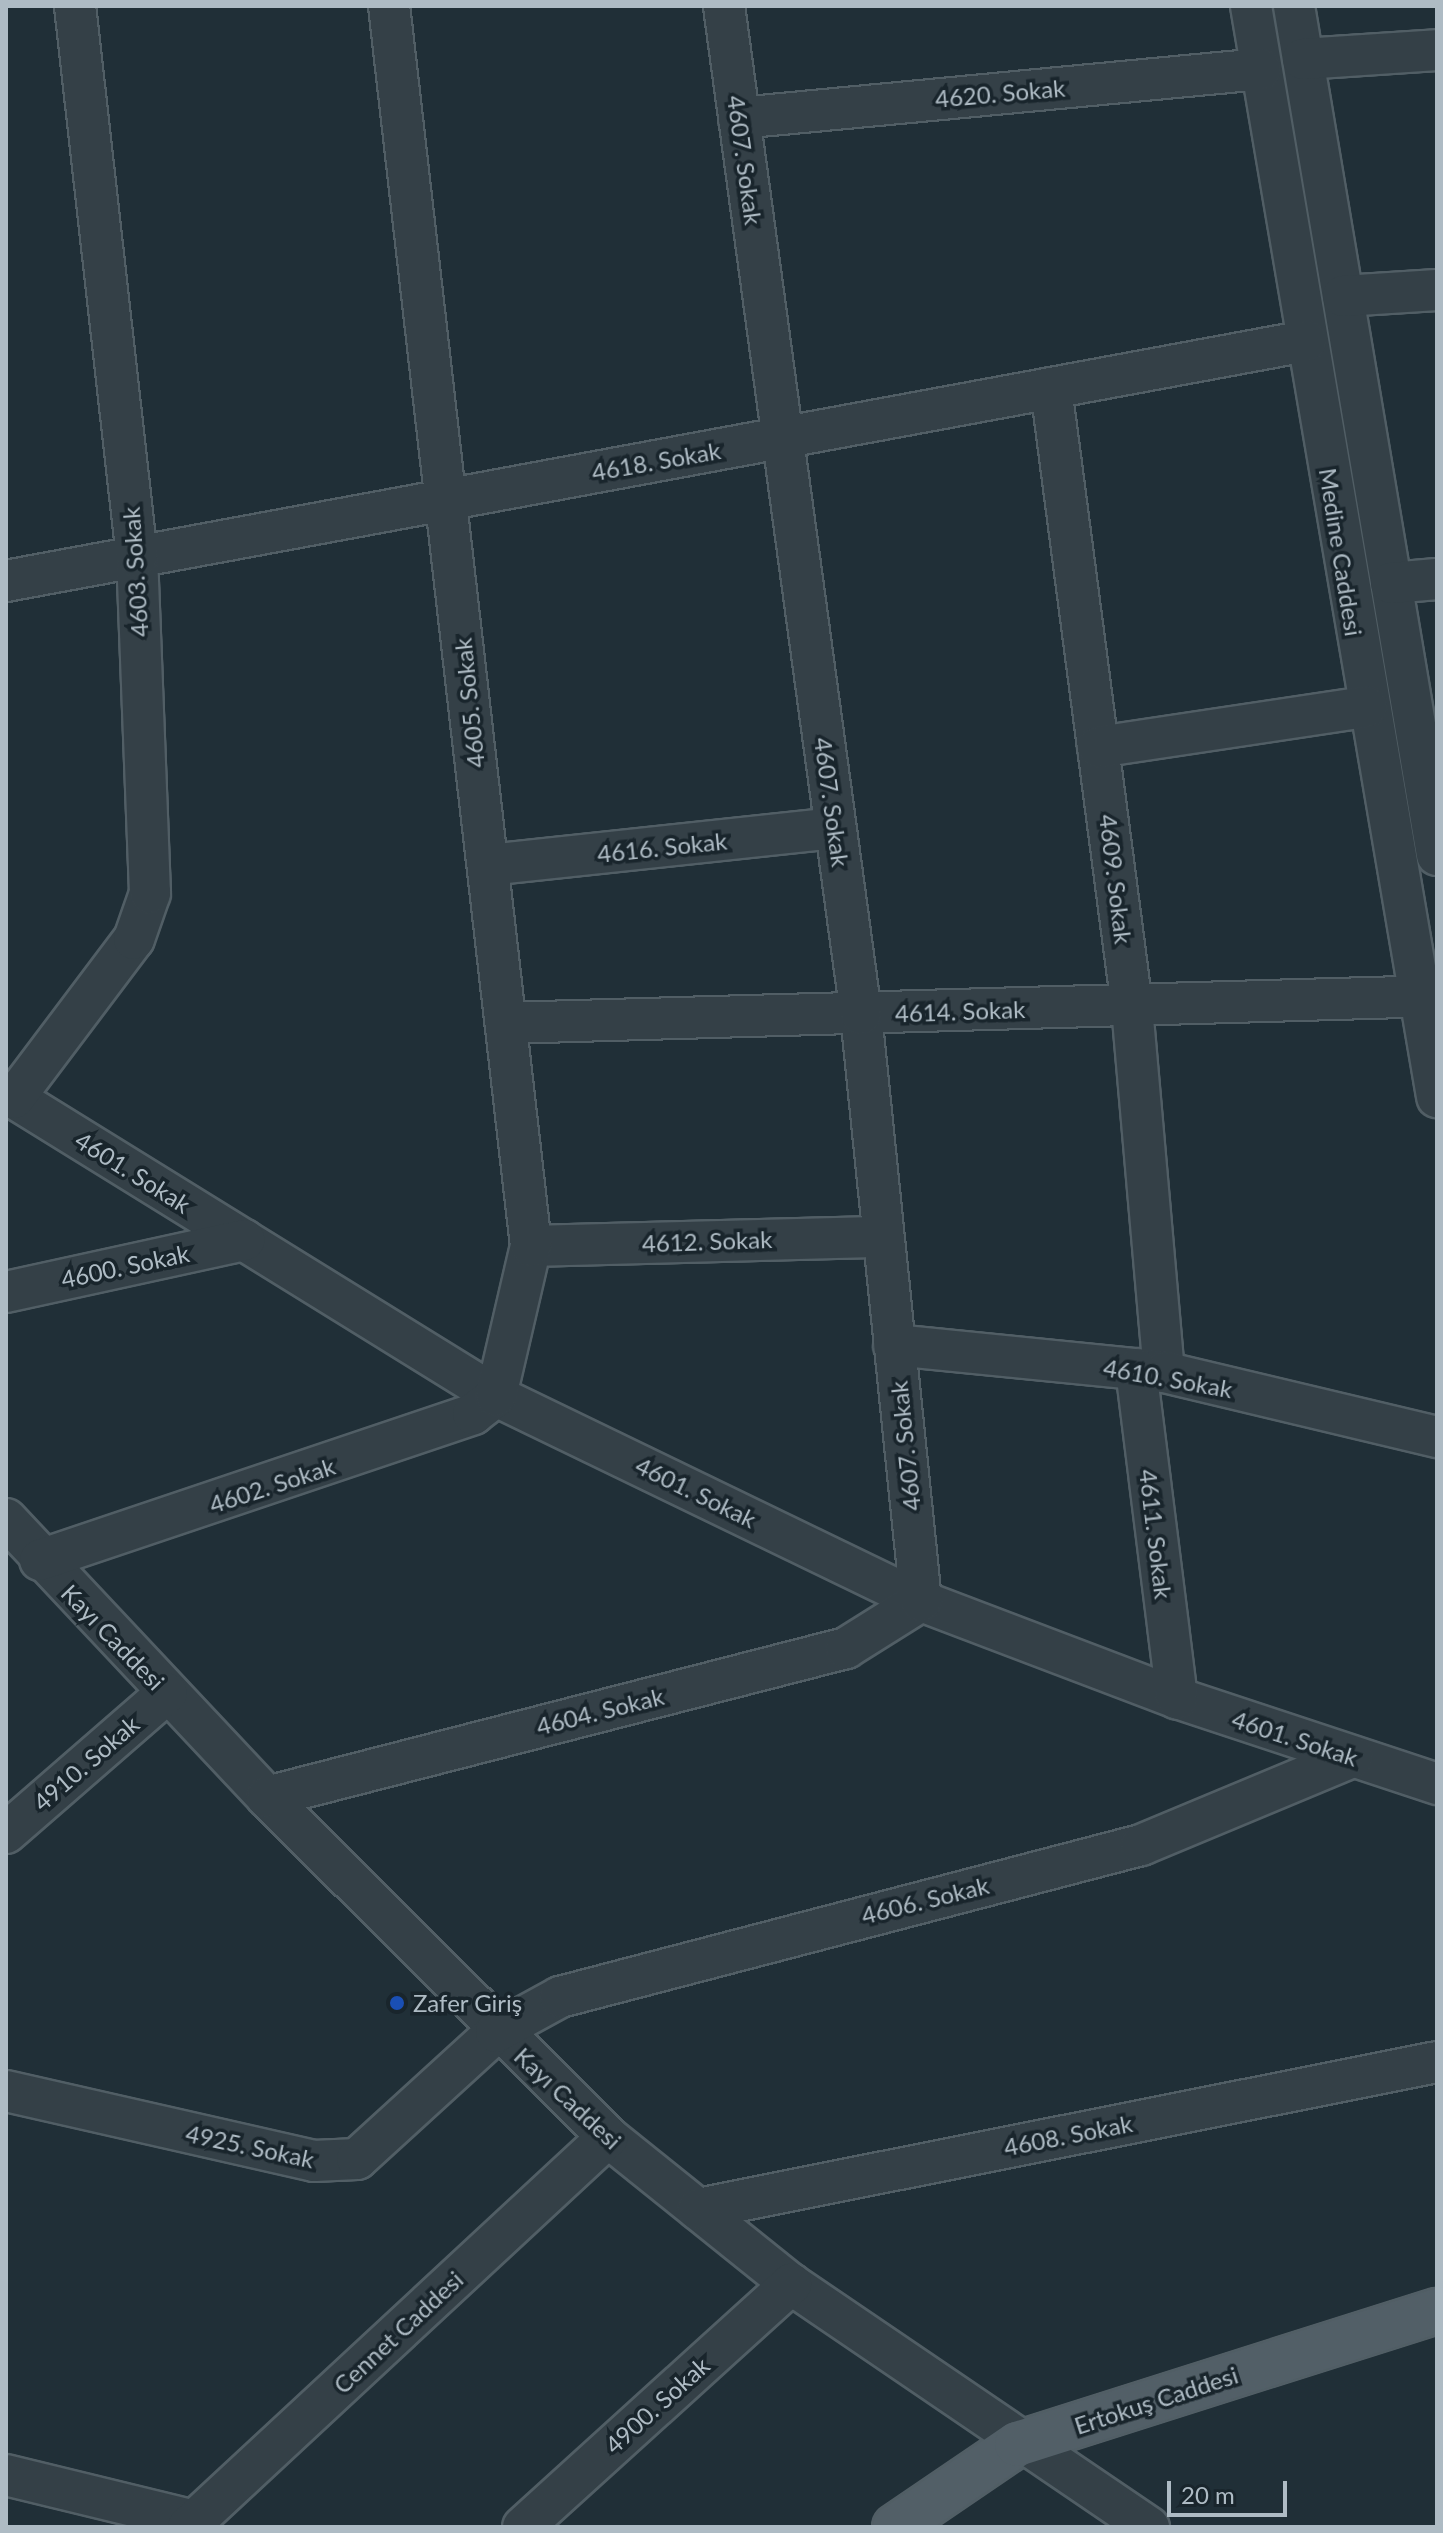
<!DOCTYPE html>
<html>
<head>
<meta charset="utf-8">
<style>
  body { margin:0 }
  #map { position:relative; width:1443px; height:2533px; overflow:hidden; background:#202f37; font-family:Lato,sans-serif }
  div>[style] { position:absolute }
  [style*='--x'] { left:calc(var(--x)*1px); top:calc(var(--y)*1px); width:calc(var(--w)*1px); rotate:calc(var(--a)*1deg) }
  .roads { filter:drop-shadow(2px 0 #515e65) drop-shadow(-2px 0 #515e65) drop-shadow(0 2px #515e65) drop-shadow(0 -2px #515e65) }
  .minor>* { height:40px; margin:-20px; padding:0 20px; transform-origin:20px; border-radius:20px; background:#344047 }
  .major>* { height:44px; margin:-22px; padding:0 22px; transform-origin:22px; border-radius:22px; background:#525f67 }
  .dots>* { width:22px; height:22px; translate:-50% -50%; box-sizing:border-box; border:4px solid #19252c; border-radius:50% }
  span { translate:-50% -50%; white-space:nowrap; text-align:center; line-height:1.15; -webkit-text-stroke:7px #19252c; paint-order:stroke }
  .street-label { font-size:24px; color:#aebbc4 }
  .poi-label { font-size:24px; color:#aebbc4 }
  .left { translate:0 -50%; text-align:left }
  .frame { position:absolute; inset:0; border:8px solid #aebbc4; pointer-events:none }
  .scale { position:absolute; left:1167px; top:2481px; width:120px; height:36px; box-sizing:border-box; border:4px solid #aebbc4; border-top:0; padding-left:10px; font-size:24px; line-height:28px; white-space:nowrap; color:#aebbc4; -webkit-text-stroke:6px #19252c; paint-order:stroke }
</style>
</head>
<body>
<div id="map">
  <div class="roads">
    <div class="minor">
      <div style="--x:1251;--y:6;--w:1107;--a:80.32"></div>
      <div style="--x:1294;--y:6;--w:861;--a:80.44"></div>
      <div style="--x:1303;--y:59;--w:134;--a:-3.8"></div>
      <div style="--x:739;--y:118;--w:524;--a:-5.36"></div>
      <div style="--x:1343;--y:296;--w:94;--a:-3.7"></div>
      <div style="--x:1051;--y:388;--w:624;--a:82.54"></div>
      <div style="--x:1132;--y:1007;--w:366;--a:85"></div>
      <div style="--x:6;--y:581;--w:1322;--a:-10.46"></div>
      <div style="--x:1391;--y:583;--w:46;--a:-5"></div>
      <div style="--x:1098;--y:747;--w:272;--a:-8.5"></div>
      <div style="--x:488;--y:865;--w:349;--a:-6.1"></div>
      <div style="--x:506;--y:1023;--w:931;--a:-1.66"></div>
      <div style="--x:6;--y:1093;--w:576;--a:31.73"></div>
      <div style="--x:496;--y:1396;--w:472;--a:25.8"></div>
      <div style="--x:921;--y:1601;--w:274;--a:20.8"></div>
      <div style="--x:1177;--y:1698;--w:274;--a:18.3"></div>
      <div style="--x:14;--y:1098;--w:199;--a:-53"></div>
      <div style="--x:134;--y:939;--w:49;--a:-70.8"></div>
      <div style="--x:150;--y:893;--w:336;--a:-92.2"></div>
      <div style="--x:137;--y:557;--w:554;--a:-96.42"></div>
      <div style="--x:531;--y:1246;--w:352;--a:-1.5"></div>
      <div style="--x:6;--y:1292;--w:244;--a:-12.3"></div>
      <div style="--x:894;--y:1345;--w:271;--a:5.7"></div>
      <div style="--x:1164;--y:1372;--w:281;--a:13.4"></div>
      <div style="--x:1136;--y:1369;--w:332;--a:82.9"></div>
      <div style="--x:6;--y:1519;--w:381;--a:46.8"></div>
      <div style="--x:267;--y:1797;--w:482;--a:44.9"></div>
      <div style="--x:608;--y:2137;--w:235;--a:38.8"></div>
      <div style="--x:791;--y:2284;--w:433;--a:34.2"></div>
      <div style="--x:40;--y:1560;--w:457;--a:-18.6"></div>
      <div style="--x:473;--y:1414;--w:29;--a:-38"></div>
      <div style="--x:496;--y:1396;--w:154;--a:-76.9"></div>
      <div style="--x:531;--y:1246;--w:1248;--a:-96.53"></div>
      <div style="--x:267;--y:1797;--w:598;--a:-14.43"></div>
      <div style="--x:846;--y:1648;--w:89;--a:-32.1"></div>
      <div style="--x:921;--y:1601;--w:590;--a:-95.84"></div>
      <div style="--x:861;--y:1014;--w:1017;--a:-97.74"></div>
      <div style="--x:6;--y:1833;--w:213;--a:-41"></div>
      <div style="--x:6;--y:2091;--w:316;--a:12.8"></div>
      <div style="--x:314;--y:2161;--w:43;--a:-2.7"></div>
      <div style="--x:357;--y:2159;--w:188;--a:-42.4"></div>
      <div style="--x:496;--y:2032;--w:73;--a:-28.7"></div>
      <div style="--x:560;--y:1997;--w:601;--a:-14.66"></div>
      <div style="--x:1141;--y:1845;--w:229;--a:-22.6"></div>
      <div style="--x:698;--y:2209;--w:753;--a:-11.25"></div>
      <div style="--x:6;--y:2475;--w:195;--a:13.7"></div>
      <div style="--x:188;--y:2527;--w:573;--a:-42.88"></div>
      <div style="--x:523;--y:2527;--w:362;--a:-42.2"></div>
    </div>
    <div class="major">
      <div style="--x:895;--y:2527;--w:148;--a:-34.2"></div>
      <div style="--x:1017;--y:2444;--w:441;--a:-17.6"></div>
    </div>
  </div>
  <div class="dots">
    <div style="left:397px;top:2003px;background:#1a4fb4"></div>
  </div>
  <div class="street-label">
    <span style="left:1000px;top:93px;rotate:-5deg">4620. Sokak</span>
    <span style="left:745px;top:160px;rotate:82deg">4607. Sokak</span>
    <span style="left:656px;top:461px;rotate:-10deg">4618. Sokak</span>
    <span style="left:1341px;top:552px;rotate:81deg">Medine Caddesi</span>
    <span style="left:135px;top:572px;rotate:-94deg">4603. Sokak</span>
    <span style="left:469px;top:703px;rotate:-96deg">4605. Sokak</span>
    <span style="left:832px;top:802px;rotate:82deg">4607. Sokak</span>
    <span style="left:662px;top:847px;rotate:-6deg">4616. Sokak</span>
    <span style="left:1116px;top:879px;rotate:83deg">4609. Sokak</span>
    <span style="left:960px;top:1011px;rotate:-2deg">4614. Sokak</span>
    <span style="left:133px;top:1172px;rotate:32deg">4601. Sokak</span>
    <span style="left:707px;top:1241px;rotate:-2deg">4612. Sokak</span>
    <span style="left:125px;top:1266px;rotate:-12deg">4600. Sokak</span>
    <span style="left:1168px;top:1378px;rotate:10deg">4610. Sokak</span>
    <span style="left:905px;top:1446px;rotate:-96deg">4607. Sokak</span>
    <span style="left:272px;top:1485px;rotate:-18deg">4602. Sokak</span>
    <span style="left:696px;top:1492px;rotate:26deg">4601. Sokak</span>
    <span style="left:1156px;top:1534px;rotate:83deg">4611. Sokak</span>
    <span style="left:113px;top:1637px;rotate:46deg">Kayı Caddesi</span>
    <span style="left:600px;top:1711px;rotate:-14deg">4604. Sokak</span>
    <span style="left:1295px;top:1738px;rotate:18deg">4601. Sokak</span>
    <span style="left:86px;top:1763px;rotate:-41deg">4910. Sokak</span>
    <span style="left:925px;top:1900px;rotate:-14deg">4606. Sokak</span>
    <span style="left:568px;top:2098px;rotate:43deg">Kayı Caddesi</span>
    <span style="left:1068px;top:2135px;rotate:-11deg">4608. Sokak</span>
    <span style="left:250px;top:2146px;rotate:12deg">4925. Sokak</span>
    <span style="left:398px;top:2332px;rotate:-43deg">Cennet Caddesi</span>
    <span style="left:1156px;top:2400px;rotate:-18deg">Ertokuş Caddesi</span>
    <span style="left:657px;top:2405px;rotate:-42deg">4900. Sokak</span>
  </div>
  <div class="poi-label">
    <span class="left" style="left:413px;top:2003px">Zafer Giriş</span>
  </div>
  <div class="frame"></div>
  <div class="scale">20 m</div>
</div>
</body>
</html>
